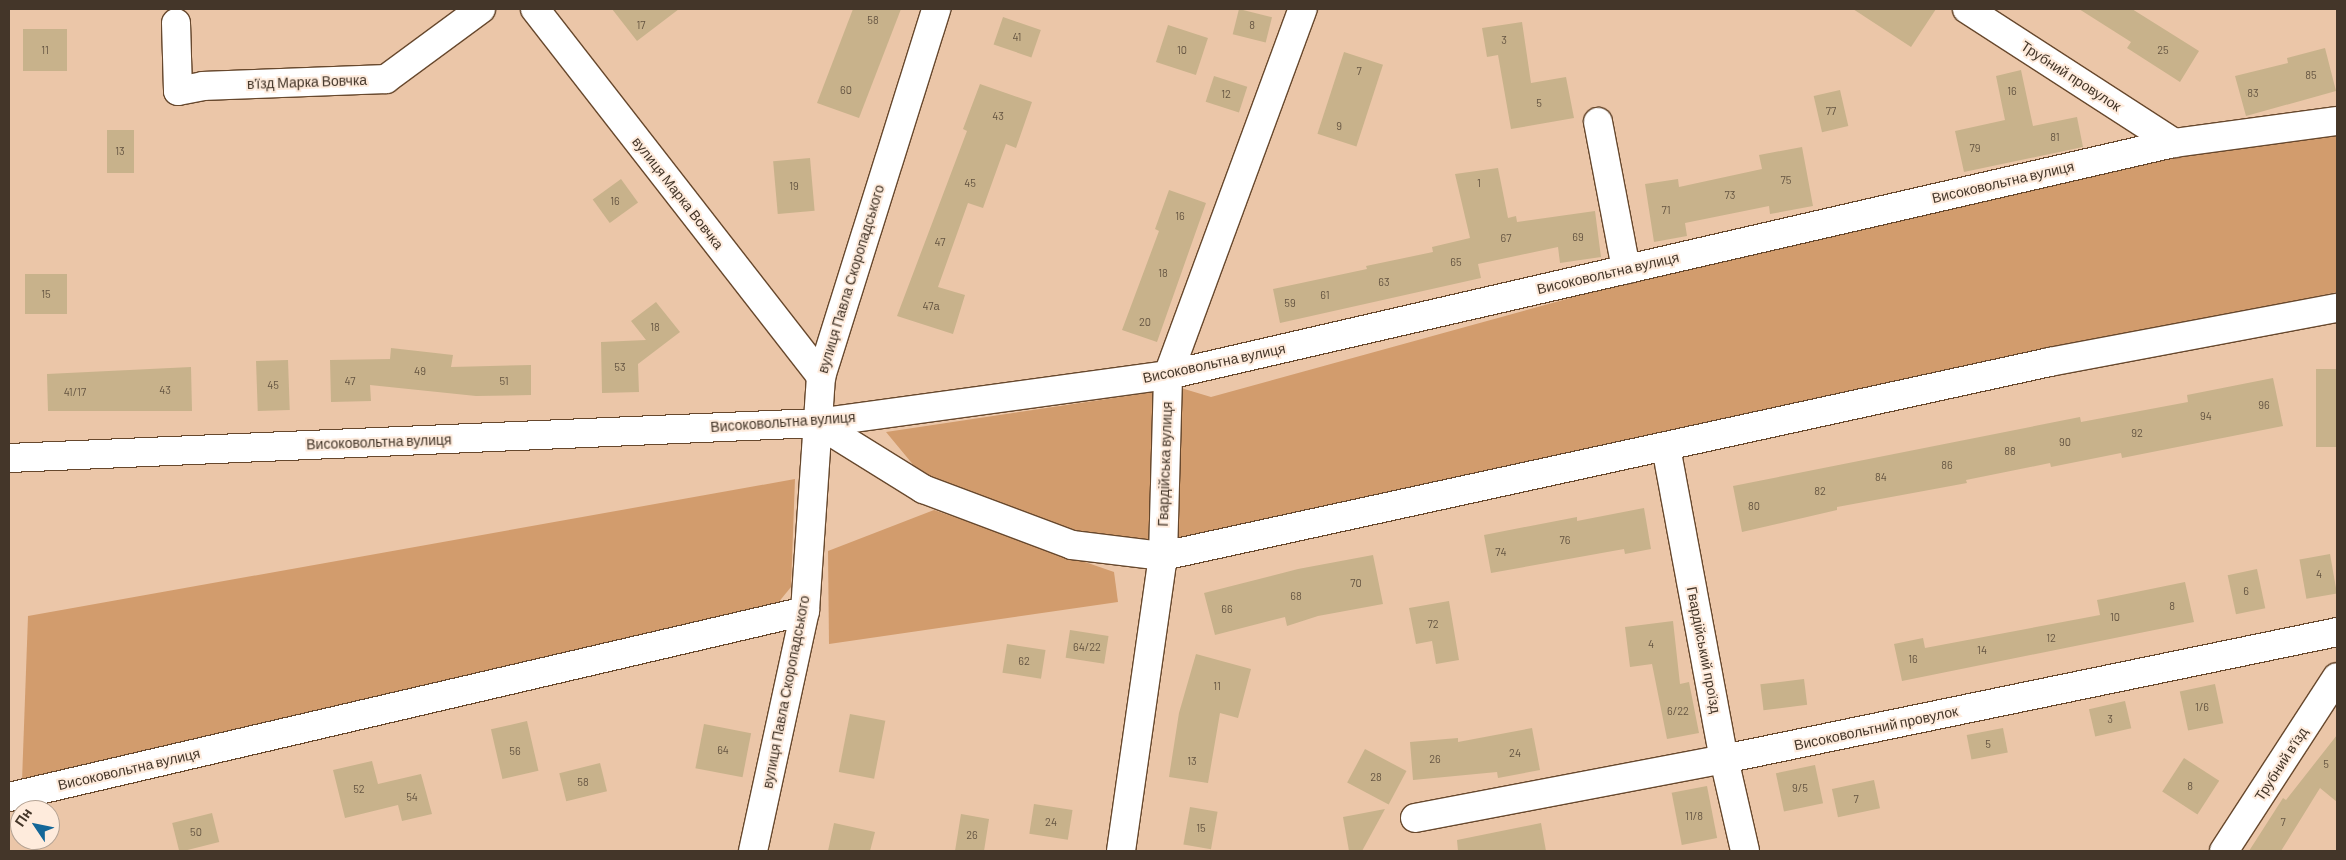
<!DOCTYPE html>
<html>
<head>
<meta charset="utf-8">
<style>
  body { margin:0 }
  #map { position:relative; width:2346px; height:860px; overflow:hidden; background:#ebc6a8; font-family:Barlow,sans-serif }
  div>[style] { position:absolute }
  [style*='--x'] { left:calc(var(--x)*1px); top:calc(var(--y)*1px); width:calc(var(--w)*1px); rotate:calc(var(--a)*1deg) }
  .green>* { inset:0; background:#d29c6d }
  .building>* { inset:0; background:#c8b28b; transform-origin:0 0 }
  .roads { filter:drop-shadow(1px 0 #67482d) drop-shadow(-1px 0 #67482d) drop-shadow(0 1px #67482d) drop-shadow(0 -1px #67482d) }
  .minor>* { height:28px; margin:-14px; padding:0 14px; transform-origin:14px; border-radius:14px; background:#fff }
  span { translate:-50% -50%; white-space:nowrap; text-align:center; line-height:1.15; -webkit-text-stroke:4px #feebdc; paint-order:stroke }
  .number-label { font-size:11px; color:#655542 }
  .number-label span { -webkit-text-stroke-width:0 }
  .street-label { font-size:14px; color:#443629 }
  .frame { position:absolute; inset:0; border:10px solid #443629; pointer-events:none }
  .north { position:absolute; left:10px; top:800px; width:50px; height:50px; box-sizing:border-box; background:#feebdc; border:1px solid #b4a394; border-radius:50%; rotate:304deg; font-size:14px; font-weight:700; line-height:20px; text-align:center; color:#443629 }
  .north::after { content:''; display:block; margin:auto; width:18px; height:22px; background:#146798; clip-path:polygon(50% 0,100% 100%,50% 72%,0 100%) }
</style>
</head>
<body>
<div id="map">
  <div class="green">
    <div style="clip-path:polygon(2337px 131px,2337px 292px,1156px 548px,1075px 535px,920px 473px,886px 432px,1181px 388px,1211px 397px,1632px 281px,2157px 160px)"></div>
    <div style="clip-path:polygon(795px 479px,791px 587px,773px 609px,22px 781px,28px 616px)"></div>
    <div style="clip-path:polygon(934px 510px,1114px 572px,1118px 602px,829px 644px,828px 551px)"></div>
  </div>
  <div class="building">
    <div style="clip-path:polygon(612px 9px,679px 9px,637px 41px)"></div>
    <div style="clip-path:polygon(853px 9px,901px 9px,859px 118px,817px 103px)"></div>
    <div style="left:1239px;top:9px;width:34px;height:26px;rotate:14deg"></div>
    <div style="clip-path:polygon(1853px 9px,1936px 9px,1911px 47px)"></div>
    <div style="clip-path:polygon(2079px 9px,2132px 9px,2199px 51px,2180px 82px,2127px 48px,2131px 42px)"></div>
    <div style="left:1003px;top:17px;width:40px;height:29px;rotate:19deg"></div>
    <div style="clip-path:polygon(1522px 22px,1531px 83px,1566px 77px,1574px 118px,1511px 129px,1498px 55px,1487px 57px,1482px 28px)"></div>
    <div style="left:1168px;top:25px;width:42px;height:39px;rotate:18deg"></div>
    <div style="left:23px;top:29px;width:44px;height:42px"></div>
    <div style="clip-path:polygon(2325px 48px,2336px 91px,2246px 116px,2235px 76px,2288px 63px,2287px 58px)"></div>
    <div style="left:1344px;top:52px;width:41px;height:86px;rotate:18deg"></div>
    <div style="clip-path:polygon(2021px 70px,2033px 126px,2077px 117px,2083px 147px,1964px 172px,1955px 131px,2005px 120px,1996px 76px)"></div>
    <div style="left:1214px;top:76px;width:35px;height:27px;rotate:18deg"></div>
    <div style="clip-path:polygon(980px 84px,1032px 102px,1016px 148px,1006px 144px,983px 208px,968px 203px,938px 287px,965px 295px,953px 334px,897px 316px,967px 131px,963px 129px)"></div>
    <div style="left:1840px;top:90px;width:37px;height:27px;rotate:77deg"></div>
    <div style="left:107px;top:130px;width:27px;height:43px"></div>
    <div style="clip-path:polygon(1802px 147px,1813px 206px,1770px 214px,1769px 206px,1685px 223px,1687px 236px,1654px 242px,1645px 184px,1678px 179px,1679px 187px,1762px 169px,1759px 155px)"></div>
    <div style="left:810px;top:158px;width:53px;height:37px;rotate:85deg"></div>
    <div style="clip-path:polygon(1498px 168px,1508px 218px,1516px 216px,1517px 222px,1595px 211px,1601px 257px,1560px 263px,1558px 247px,1478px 264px,1481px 278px,1280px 323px,1273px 289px,1367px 269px,1366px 266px,1433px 252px,1432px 247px,1470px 238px,1455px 174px)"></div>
    <div style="left:621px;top:179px;width:29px;height:35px;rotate:54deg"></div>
    <div style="clip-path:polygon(1169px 190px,1206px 203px,1157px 342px,1122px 330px,1159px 231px,1155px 229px)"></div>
    <div style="left:25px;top:274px;width:42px;height:40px"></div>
    <div style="clip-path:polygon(656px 302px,680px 332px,638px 364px,639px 392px,602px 393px,601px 342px,646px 340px,631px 321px)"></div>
    <div style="clip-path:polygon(391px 348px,453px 355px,451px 367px,531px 365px,531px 395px,476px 396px,370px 385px,371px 401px,331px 402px,330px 360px,390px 359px)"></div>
    <div style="left:288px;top:360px;width:50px;height:32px;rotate:88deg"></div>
    <div style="clip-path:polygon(191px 367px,192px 411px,48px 411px,47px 374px)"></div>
    <div style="left:2316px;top:369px;width:21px;height:78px"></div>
    <div style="clip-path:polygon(2273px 378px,2283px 426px,2122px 458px,2121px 453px,2051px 467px,2050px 463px,1966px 480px,1967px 483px,1837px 507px,1837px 510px,1742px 532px,1733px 486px,2080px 417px,2081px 422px,2188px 402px,2187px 395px)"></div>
    <div style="clip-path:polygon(1644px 508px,1651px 549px,1625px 554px,1624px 549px,1491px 573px,1484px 535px,1577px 517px,1577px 521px)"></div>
    <div style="left:2330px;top:554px;width:40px;height:31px;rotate:80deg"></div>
    <div style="clip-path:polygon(1373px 555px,1383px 604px,1318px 616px,1287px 626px,1285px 617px,1215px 635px,1204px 593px,1298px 569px)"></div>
    <div style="left:2257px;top:569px;width:40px;height:30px;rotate:78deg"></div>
    <div style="clip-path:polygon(2185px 582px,2194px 622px,1902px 681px,1894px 644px,1923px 638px,1925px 648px,2100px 615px,2097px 600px)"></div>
    <div style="clip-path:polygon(1449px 601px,1459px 660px,1436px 664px,1432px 641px,1416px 644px,1409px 608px)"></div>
    <div style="clip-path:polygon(1673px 621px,1680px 684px,1689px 682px,1699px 733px,1667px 739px,1652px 664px,1630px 667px,1625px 627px)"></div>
    <div style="left:1070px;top:630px;width:39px;height:28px;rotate:9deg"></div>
    <div style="left:1007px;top:644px;width:39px;height:29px;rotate:9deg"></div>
    <div style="clip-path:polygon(1196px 654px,1251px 669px,1238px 718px,1220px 713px,1208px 783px,1169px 777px,1179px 713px)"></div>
    <div style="left:1804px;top:679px;width:26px;height:44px;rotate:83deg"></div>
    <div style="left:2215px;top:684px;width:40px;height:36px;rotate:78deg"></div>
    <div style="left:2125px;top:701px;width:28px;height:37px;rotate:77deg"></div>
    <div style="left:850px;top:714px;width:36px;height:59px;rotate:11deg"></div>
    <div style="left:527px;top:721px;width:51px;height:37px;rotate:77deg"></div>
    <div style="left:704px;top:724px;width:48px;height:45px;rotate:11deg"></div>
    <div style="clip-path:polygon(1532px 728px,1540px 770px,1498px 778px,1497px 772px,1413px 780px,1410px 742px,1458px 738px,1458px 742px)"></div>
    <div style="left:2003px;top:728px;width:25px;height:37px;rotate:79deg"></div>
    <div style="clip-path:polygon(2337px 735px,2337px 802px,2320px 788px,2281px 851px,2249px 851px,2283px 798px,2286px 800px)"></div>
    <div style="left:1365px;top:749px;width:47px;height:38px;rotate:28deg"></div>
    <div style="left:2184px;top:758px;width:42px;height:40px;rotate:33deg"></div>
    <div style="clip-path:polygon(372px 761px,378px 784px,421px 774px,432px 814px,402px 821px,398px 805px,345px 818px,333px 770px)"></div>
    <div style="left:600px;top:763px;width:29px;height:42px;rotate:76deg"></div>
    <div style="left:1815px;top:765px;width:39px;height:40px;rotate:78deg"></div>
    <div style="left:1874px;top:780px;width:29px;height:43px;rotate:78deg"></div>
    <div style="left:1707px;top:786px;width:53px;height:36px;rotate:79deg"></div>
    <div style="left:1034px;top:804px;width:39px;height:30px;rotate:9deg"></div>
    <div style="left:1190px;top:807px;width:28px;height:38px;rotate:10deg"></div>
    <div style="clip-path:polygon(1385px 809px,1362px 851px,1349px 851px,1343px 817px)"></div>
    <div style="left:212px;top:813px;width:30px;height:41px;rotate:76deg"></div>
    <div style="clip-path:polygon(961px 814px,989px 819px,984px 851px,955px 851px)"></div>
    <div style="clip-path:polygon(834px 823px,875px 832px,870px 851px,828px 851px)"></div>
    <div style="clip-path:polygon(1541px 823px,1546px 851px,1458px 851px,1457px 840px)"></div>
  </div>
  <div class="roads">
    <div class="minor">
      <div style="--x:535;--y:9;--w:466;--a:52.1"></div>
      <div style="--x:1967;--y:9;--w:247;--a:32.9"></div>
      <div style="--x:176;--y:23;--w:68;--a:88.3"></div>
      <div style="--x:178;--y:91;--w:25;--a:-11"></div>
      <div style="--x:203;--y:86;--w:183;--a:-2.2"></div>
      <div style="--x:386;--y:79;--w:118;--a:-36.4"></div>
      <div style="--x:1598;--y:122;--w:150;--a:79.2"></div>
      <div style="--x:817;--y:423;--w:125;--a:31.9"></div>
      <div style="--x:923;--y:489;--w:159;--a:20.6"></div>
      <div style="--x:1072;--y:545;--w:92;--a:6.9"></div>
      <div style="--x:1163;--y:556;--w:908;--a:-12.34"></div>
      <div style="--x:2050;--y:362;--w:292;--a:-10.7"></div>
      <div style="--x:1666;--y:447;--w:317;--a:79.5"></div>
      <div style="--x:1724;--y:759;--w:94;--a:77.1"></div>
      <div style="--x:9;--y:458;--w:809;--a:-2.48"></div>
      <div style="--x:817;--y:423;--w:354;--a:-7.8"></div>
      <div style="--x:1168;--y:375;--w:1032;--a:-12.99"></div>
      <div style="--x:2174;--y:143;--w:164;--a:-7.7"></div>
      <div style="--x:9;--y:797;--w:817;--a:-13.15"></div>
      <div style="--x:1415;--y:818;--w:315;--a:-10.8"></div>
      <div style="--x:1724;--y:759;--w:626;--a:-11.7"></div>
      <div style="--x:753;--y:851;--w:246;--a:-77.8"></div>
      <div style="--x:805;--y:611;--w:235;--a:-86.1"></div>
      <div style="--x:821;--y:377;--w:386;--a:-72.6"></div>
      <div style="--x:1121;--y:851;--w:298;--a:-81.9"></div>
      <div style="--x:1163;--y:556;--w:181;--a:-88.4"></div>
      <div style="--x:1168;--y:375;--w:390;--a:-69.8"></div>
      <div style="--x:2224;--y:851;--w:207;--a:-57"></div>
    </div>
  </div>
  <div class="number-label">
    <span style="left:873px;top:20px">58</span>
    <span style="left:641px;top:25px">17</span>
    <span style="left:1252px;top:25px">8</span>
    <span style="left:1017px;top:37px">41</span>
    <span style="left:1504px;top:40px">3</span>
    <span style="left:45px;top:50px">11</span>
    <span style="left:1182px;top:50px">10</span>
    <span style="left:2163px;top:50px">25</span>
    <span style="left:1359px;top:71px">7</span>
    <span style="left:2311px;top:75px">85</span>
    <span style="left:846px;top:90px">60</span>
    <span style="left:2012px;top:91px">16</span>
    <span style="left:2253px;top:93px">83</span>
    <span style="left:1226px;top:94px">12</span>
    <span style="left:1539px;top:103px">5</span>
    <span style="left:1831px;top:111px">77</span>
    <span style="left:998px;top:116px">43</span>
    <span style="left:1339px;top:126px">9</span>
    <span style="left:2055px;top:137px">81</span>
    <span style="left:1975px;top:148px">79</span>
    <span style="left:120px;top:151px">13</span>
    <span style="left:1786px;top:180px">75</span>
    <span style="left:970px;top:183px">45</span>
    <span style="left:1479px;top:183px">1</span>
    <span style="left:794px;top:186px">19</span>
    <span style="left:1730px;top:195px">73</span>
    <span style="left:615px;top:201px">16</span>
    <span style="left:1666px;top:210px">71</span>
    <span style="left:1180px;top:216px">16</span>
    <span style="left:1578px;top:237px">69</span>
    <span style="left:1506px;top:238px">67</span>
    <span style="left:940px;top:242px">47</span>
    <span style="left:1456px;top:262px">65</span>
    <span style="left:1163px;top:273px">18</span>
    <span style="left:1384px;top:282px">63</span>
    <span style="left:46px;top:294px">15</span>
    <span style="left:1325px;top:295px">61</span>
    <span style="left:1290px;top:303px">59</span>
    <span style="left:931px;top:306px">47а</span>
    <span style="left:1145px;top:322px">20</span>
    <span style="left:655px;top:327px">18</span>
    <span style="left:620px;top:367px">53</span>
    <span style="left:420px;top:371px">49</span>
    <span style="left:350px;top:381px">47</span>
    <span style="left:504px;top:381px">51</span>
    <span style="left:273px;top:385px">45</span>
    <span style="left:165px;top:390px">43</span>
    <span style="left:75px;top:392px">41/17</span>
    <span style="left:2264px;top:405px">96</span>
    <span style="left:2206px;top:416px">94</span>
    <span style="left:2137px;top:433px">92</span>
    <span style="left:2065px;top:442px">90</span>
    <span style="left:2010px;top:451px">88</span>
    <span style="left:1947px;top:465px">86</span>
    <span style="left:1881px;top:477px">84</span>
    <span style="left:1820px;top:491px">82</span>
    <span style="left:1754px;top:506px">80</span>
    <span style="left:1565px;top:540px">76</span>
    <span style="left:1501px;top:552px">74</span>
    <span style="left:2319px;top:574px">4</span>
    <span style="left:1356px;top:583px">70</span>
    <span style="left:2246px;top:591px">6</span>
    <span style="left:1296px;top:596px">68</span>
    <span style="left:2172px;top:606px">8</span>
    <span style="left:1227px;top:609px">66</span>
    <span style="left:2115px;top:617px">10</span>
    <span style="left:1433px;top:624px">72</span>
    <span style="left:2051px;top:638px">12</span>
    <span style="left:1651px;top:644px">4</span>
    <span style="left:1087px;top:647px">64/22</span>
    <span style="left:1982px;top:650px">14</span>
    <span style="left:1913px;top:659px">16</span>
    <span style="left:1024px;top:661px">62</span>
    <span style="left:1217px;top:686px">11</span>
    <span style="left:2202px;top:707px">1/6</span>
    <span style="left:1678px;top:711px">6/22</span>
    <span style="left:2110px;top:719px">3</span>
    <span style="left:1988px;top:744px">5</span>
    <span style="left:723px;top:750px">64</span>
    <span style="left:515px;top:751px">56</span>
    <span style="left:1515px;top:753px">24</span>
    <span style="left:1435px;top:759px">26</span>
    <span style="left:1192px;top:761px">13</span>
    <span style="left:2326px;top:764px">5</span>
    <span style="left:1376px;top:777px">28</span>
    <span style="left:583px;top:782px">58</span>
    <span style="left:2190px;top:786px">8</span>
    <span style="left:1800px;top:788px">9/5</span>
    <span style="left:359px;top:789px">52</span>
    <span style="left:412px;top:797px">54</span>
    <span style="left:1856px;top:799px">7</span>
    <span style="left:1694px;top:816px">11/8</span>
    <span style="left:1051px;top:822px">24</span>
    <span style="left:2283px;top:822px">7</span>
    <span style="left:1201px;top:828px">15</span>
    <span style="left:196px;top:832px">50</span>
    <span style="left:972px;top:835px">26</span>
  </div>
  <div class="street-label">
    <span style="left:2071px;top:76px;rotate:33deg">Трубний провулок</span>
    <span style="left:307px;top:82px;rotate:-2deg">в'їзд Марка Вовчка</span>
    <span style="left:2003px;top:182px;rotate:-13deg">Високовольтна вулиця</span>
    <span style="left:678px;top:193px;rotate:52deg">вулиця Марка Вовчка</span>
    <span style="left:1608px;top:273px;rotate:-13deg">Високовольтна вулиця</span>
    <span style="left:851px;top:279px;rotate:-73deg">вулиця Павла Скоропадського</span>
    <span style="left:1214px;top:363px;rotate:-12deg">Високовольтна вулиця</span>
    <span style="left:783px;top:422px;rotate:-4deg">Високовольтна вулиця</span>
    <span style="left:379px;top:442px;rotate:-2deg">Високовольтна вулиця</span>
    <span style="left:1165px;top:464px;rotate:-88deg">Гвардійська вулиця</span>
    <span style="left:1704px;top:650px;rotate:79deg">Гвардійський проїзд</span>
    <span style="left:786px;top:692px;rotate:-79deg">вулиця Павла Скоропадського</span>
    <span style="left:1876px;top:728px;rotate:-12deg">Високовольтний провулок</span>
    <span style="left:2281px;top:764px;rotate:-57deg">Трубний в’їзд</span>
    <span style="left:129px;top:769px;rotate:-13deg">Високовольтна вулиця</span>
  </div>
  <div class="frame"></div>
  <div class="north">Пн</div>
</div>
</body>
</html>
